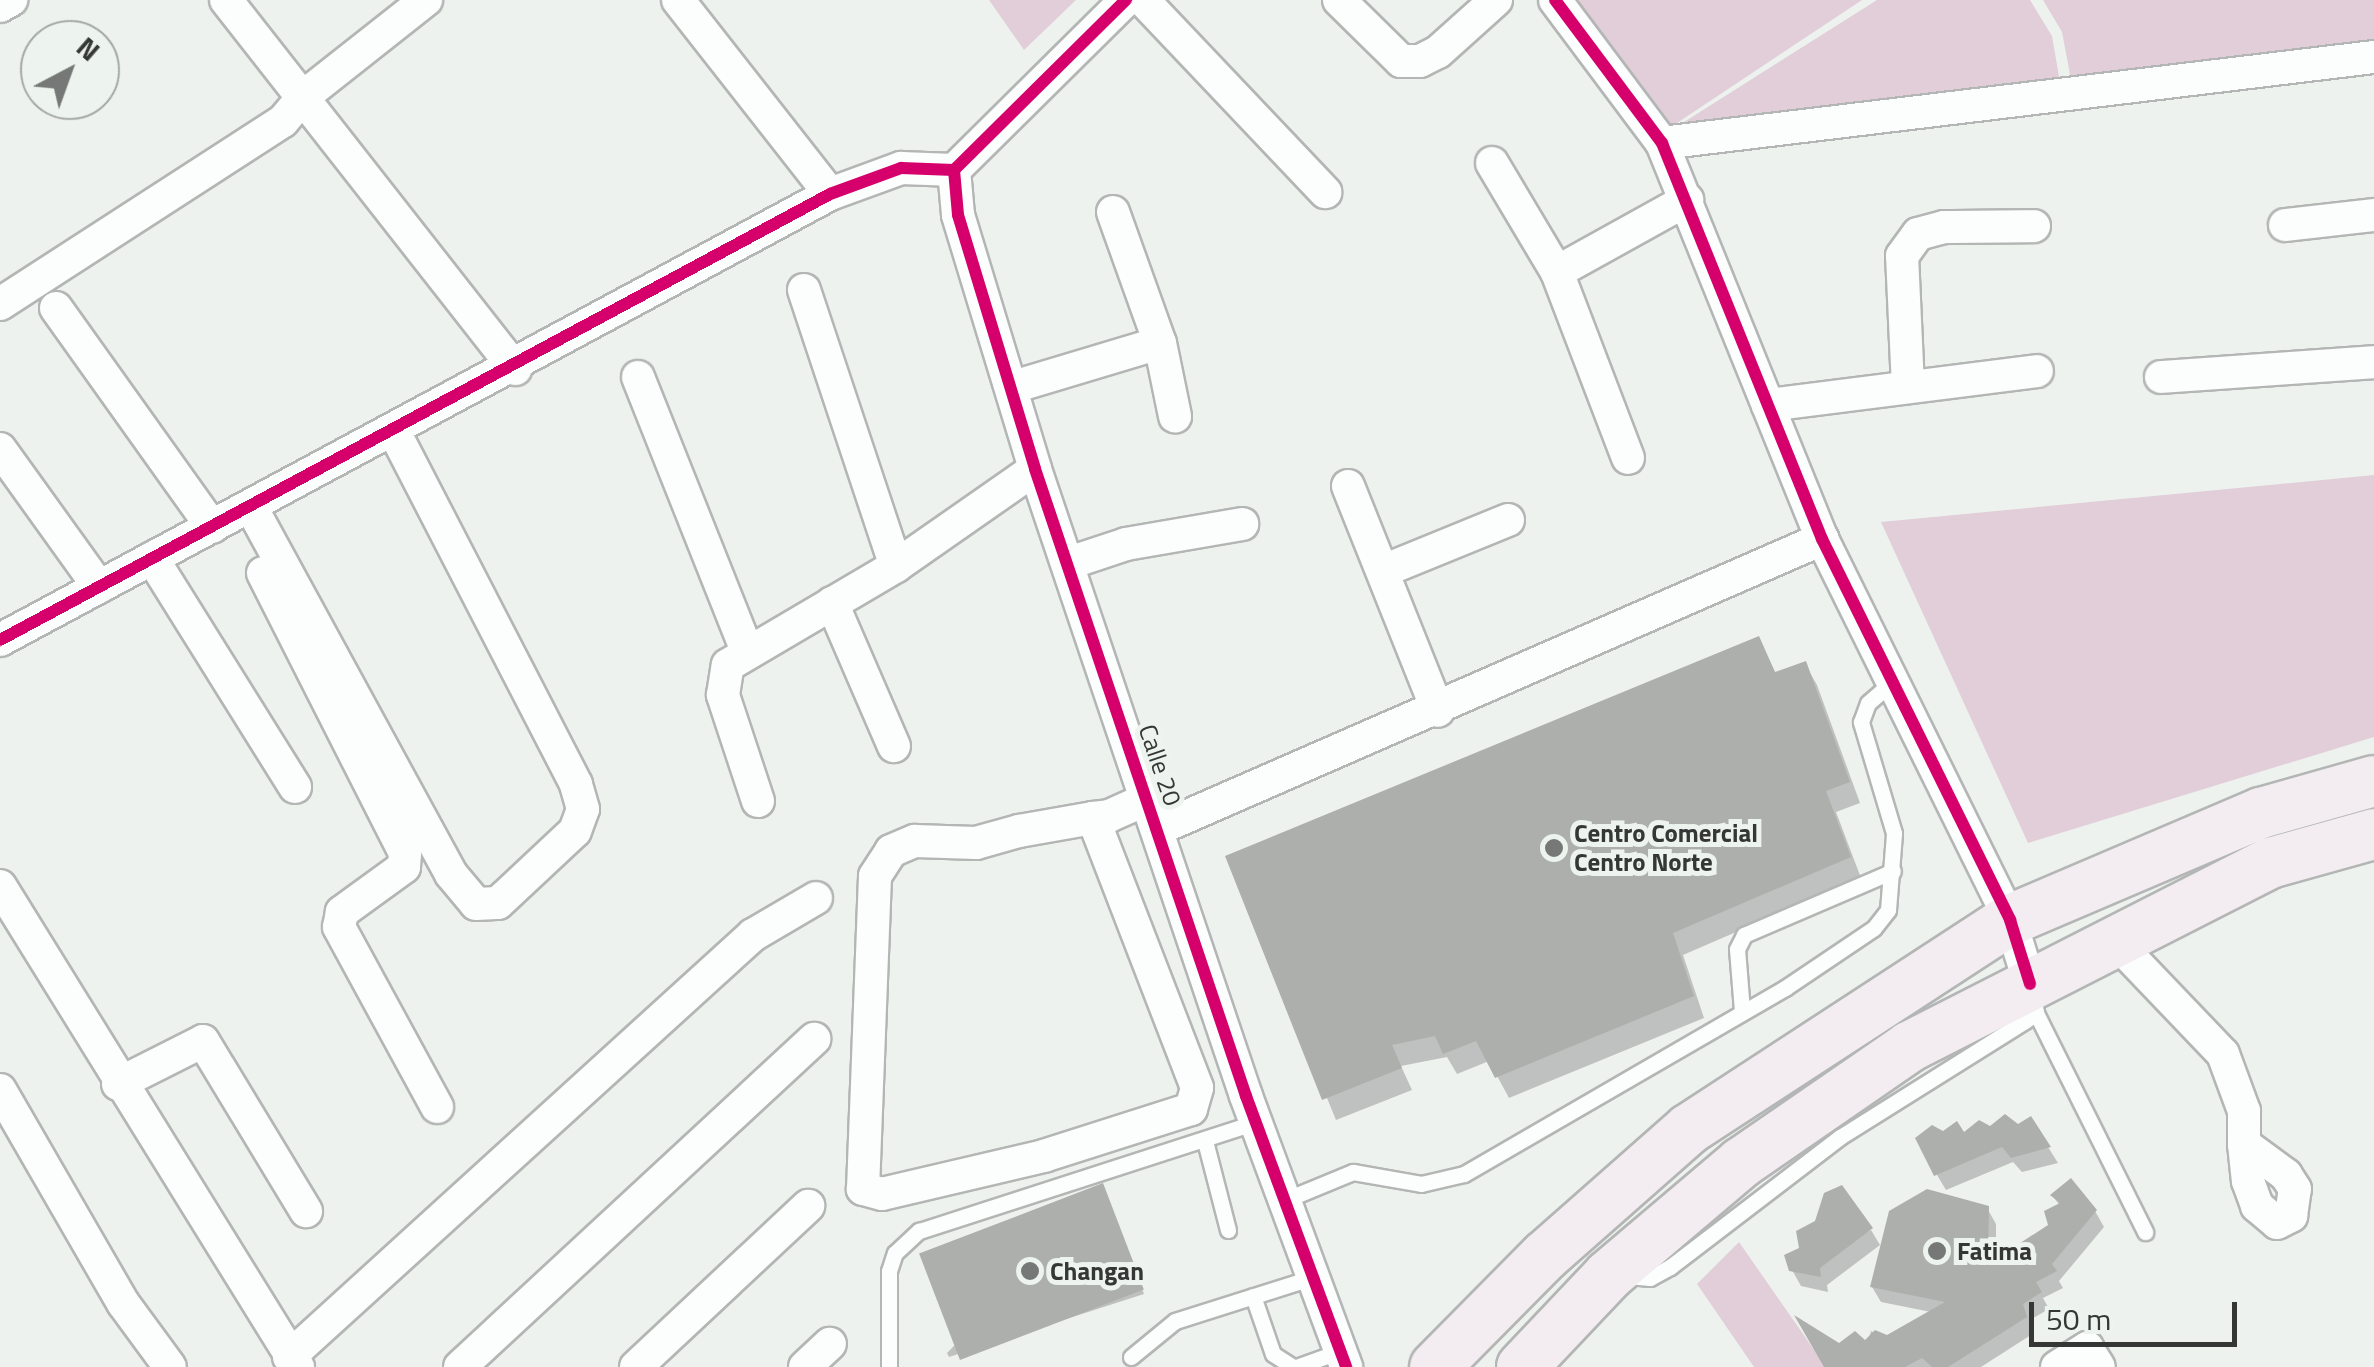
<!DOCTYPE html>
<html>
<head>
<meta charset="utf-8">
<style>
  body { margin:0 }
  #map { position:relative; width:2374px; height:1367px; overflow:hidden; background:#eef2ef; font-family:"Titillium Web",sans-serif }
  div>[style] { position:absolute }
  [style*='--x'] { left:calc(var(--x)*1px); top:calc(var(--y)*1px); width:calc(var(--w)*1px); rotate:calc(var(--a)*1deg) }
  .green>* { inset:0; background:#e1ced9 }
  .shadow>* { inset:0; background:#0003 }
  .building>* { inset:0; background:#adafad; transform-origin:0 0 }
  .roads { filter:drop-shadow(2px 0 #b3b6b4) drop-shadow(-2px 0 #b3b6b4) drop-shadow(0 2px #b3b6b4) drop-shadow(0 -2px #b3b6b4) }
  .lane>* { height:15px; margin:-7.5px; padding:0 7.5px; transform-origin:7.5px; border-radius:7.5px; background:#fcfdfd }
  .street>* { height:32px; margin:-16px; padding:0 16px; transform-origin:16px; border-radius:16px; background:#fcfdfd }
  .primary>* { height:50px; margin:-25px; padding:0 25px; transform-origin:25px; border-radius:25px; background:#f3edf1 }
  .cycleway>* { height:12px; margin:-6px; padding:0 6px; transform-origin:6px; border-radius:6px; background:#d6006c }
  .dots>* { width:28px; height:28px; translate:-50% -50%; box-sizing:border-box; border:5px solid #edf3ee; border-radius:50% }
  span { translate:-50% -50%; white-space:nowrap; text-align:center; line-height:1.15; -webkit-text-stroke:10px #edf3ee; paint-order:stroke }
  .street-label { font-size:25px; color:#343735 }
  .poi-label { font-size:25px; color:#343735; font-weight:700 }
  .left { translate:0 -50%; text-align:left }
  .north { position:absolute; left:20px; top:20px; width:100px; height:100px; box-sizing:border-box; background:#edf3ee; border:2px solid #a3a8a4; border-radius:50%; rotate:41deg; font-size:28px; font-weight:700; line-height:40px; text-align:center; color:#343735 }
  .north::after { content:''; display:block; margin:auto; width:35px; height:45px; background:#757876; clip-path:polygon(50% 0,100% 100%,50% 72%,0 100%) }
  .scale { position:absolute; left:2029px; top:1302px; width:208px; height:45px; box-sizing:border-box; border:5px solid #343735; border-top:0; padding-left:12px; font-size:30px; line-height:35px; white-space:nowrap; color:#343735; -webkit-text-stroke:8px #edf3ee; paint-order:stroke }
</style>
</head>
<body>
<div id="map">
  <div class="green">
    <div style="clip-path:polygon(989px 0,1076px 0,1024px 50px)"></div>
    <div style="clip-path:polygon(1565px 0,1862px 0,1662px 133px)"></div>
    <div style="clip-path:polygon(1877px 0,2030px 0,2052px 36px,2061px 88px,1662px 136px)"></div>
    <div style="clip-path:polygon(2043px 0,2374px 0,2374px 50px,2072px 85px,2062px 32px)"></div>
    <div style="clip-path:polygon(2374px 475px,2374px 737px,2028px 843px,1881px 522px)"></div>
    <div style="clip-path:polygon(1739px 1242px,1826px 1367px,1754px 1367px,1697px 1284px)"></div>
  </div>
  <div class="shadow">
    <div style="clip-path:polygon(1758px 639px,1776px 674px,1805px 664px,1817px 685px,1860px 803px,1836px 812px,1861px 878px,1683px 955px,1704px 1018px,1509px 1098px,1489px 1061px,1457px 1074px,1447px 1057px,1401px 1066px,1412px 1090px,1336px 1120px,1228px 857px)"></div>
    <div style="clip-path:polygon(2031px 1120px,2058px 1163px,2022px 1172px,2013px 1162px,1946px 1190px,1937px 1175px,1943px 1134px,2018px 1127px)"></div>
    <div style="clip-path:polygon(1104px 1190px,1144px 1294px,949px 1357px,947px 1353px)"></div>
    <div style="clip-path:polygon(2053px 1196px,2095px 1211px,2104px 1227px,2059px 1281px,2063px 1288px,2043px 1298px,2049px 1309px,2030px 1320px,2034px 1333px,1981px 1367px,1827px 1367px,1839px 1346px,1867px 1345px,1871px 1331px,1887px 1338px,1931px 1312px,1881px 1302px,1872px 1287px,1987px 1208px,1996px 1224px,1996px 1262px,2050px 1226px,2060px 1206px)"></div>
    <div style="clip-path:polygon(1871px 1230px,1880px 1245px,1827px 1285px,1828px 1292px,1801px 1286px,1792px 1270px)"></div>
  </div>
  <div class="building">
    <div style="clip-path:polygon(1759px 636px,1775px 672px,1806px 661px,1850px 782px,1826px 791px,1851px 857px,1673px 933px,1694px 996px,1495px 1078px,1476px 1041px,1443px 1054px,1435px 1036px,1392px 1045px,1402px 1068px,1322px 1100px,1225px 856px)"></div>
    <div style="clip-path:polygon(2005px 1114px,2018px 1124px,2031px 1116px,2051px 1147px,2011px 1158px,2002px 1147px,1934px 1176px,1915px 1138px,1932px 1125px,1943px 1131px,1957px 1121px,1964px 1132px,1979px 1120px,1990px 1126px)"></div>
    <div style="clip-path:polygon(2071px 1178px,2097px 1210px,2052px 1264px,2057px 1271px,2036px 1282px,2042px 1292px,2023px 1304px,2027px 1317px,1948px 1367px,1932px 1367px,1922px 1358px,1905px 1367px,1824px 1367px,1794px 1315px,1839px 1343px,1855px 1331px,1865px 1340px,1875px 1330px,1887px 1335px,1945px 1302px,1870px 1287px,1889px 1211px,1927px 1189px,1989px 1206px,1988px 1264px,2048px 1225px,2044px 1211px,2060px 1203px,2050px 1195px)"></div>
    <div style="left:1103px;top:1183px;width:114px;height:197px;rotate:69deg"></div>
    <div style="clip-path:polygon(1842px 1185px,1873px 1228px,1820px 1268px,1821px 1277px,1789px 1271px,1784px 1255px,1799px 1248px,1796px 1231px,1815px 1221px,1824px 1193px)"></div>
  </div>
  <div class="roads">
    <div class="lane">
      <div style="--x:1742;--y:1011;--w:62;--a:-94.6"></div>
      <div style="--x:1737;--y:949;--w:16;--a:-63"></div>
      <div style="--x:1744;--y:935;--w:162;--a:-23.2"></div>
      <div style="--x:2036;--y:1013;--w:245;--a:63.5"></div>
      <div style="--x:1205;--y:1141;--w:92;--a:75.5"></div>
      <div style="--x:1285;--y:1200;--w:74;--a:-22.4"></div>
      <div style="--x:1353;--y:1172;--w:69;--a:10"></div>
      <div style="--x:1421;--y:1184;--w:44;--a:-13.1"></div>
      <div style="--x:1464;--y:1174;--w:371;--a:-30.1"></div>
      <div style="--x:1785;--y:988;--w:107;--a:-34"></div>
      <div style="--x:1874;--y:928;--w:23;--a:-52"></div>
      <div style="--x:1888;--y:910;--w:77;--a:-85.5"></div>
      <div style="--x:1894;--y:833;--w:116;--a:-106.6"></div>
      <div style="--x:1861;--y:722;--w:20;--a:-70"></div>
      <div style="--x:1868;--y:703;--w:32;--a:-41"></div>
      <div style="--x:1628;--y:1276;--w:22;--a:5"></div>
      <div style="--x:1650;--y:1278;--w:23;--a:-29"></div>
      <div style="--x:1670;--y:1267;--w:214;--a:-37.4"></div>
      <div style="--x:1840;--y:1137;--w:218;--a:-32.1"></div>
      <div style="--x:2025;--y:1021;--w:14;--a:-36"></div>
      <div style="--x:2036;--y:1013;--w:21;--a:-98"></div>
      <div style="--x:1253;--y:1296;--w:61;--a:71"></div>
      <div style="--x:1273;--y:1354;--w:24;--a:33"></div>
      <div style="--x:1131;--y:1357;--w:57;--a:-39.3"></div>
      <div style="--x:1175;--y:1321;--w:146;--a:-17.6"></div>
      <div style="--x:889;--y:1367;--w:96;--a:-90"></div>
      <div style="--x:889;--y:1271;--w:19;--a:-72"></div>
      <div style="--x:895;--y:1253;--w:33;--a:-43"></div>
      <div style="--x:919;--y:1231;--w:354;--a:-17.9"></div>
      <div style="--x:1296;--y:1367;--w:48;--a:-19.6"></div>
    </div>
    <div class="street">
      <div style="--x:226;--y:0;--w:469;--a:51.9"></div>
      <div style="--x:678;--y:0;--w:246;--a:51.9"></div>
      <div style="--x:1143;--y:0;--w:265;--a:46.5"></div>
      <div style="--x:1339;--y:0;--w:87;--a:44.5"></div>
      <div style="--x:1401;--y:61;--w:19;--a:0"></div>
      <div style="--x:1420;--y:61;--w:20;--a:-27"></div>
      <div style="--x:1438;--y:52;--w:78;--a:-41.9"></div>
      <div style="--x:1555;--y:0;--w:179;--a:53.2"></div>
      <div style="--x:1662;--y:143;--w:427;--a:68"></div>
      <div style="--x:1822;--y:539;--w:425;--a:63.7"></div>
      <div style="--x:2010;--y:920;--w:67;--a:72.6"></div>
      <div style="--x:0;--y:6;--w:13;--a:-29"></div>
      <div style="--x:1662;--y:143;--w:717;--a:-6.89"></div>
      <div style="--x:1492;--y:163;--w:127;--a:59.2"></div>
      <div style="--x:1557;--y:272;--w:199;--a:69.1"></div>
      <div style="--x:954;--y:170;--w:45;--a:84.9"></div>
      <div style="--x:958;--y:215;--w:265;--a:73.1"></div>
      <div style="--x:1035;--y:469;--w:662;--a:71.4"></div>
      <div style="--x:1246;--y:1096;--w:289;--a:69.7"></div>
      <div style="--x:1113;--y:212;--w:139;--a:70.3"></div>
      <div style="--x:1160;--y:343;--w:75;--a:78.4"></div>
      <div style="--x:2285;--y:225;--w:90;--a:-6.4"></div>
      <div style="--x:1557;--y:272;--w:149;--a:-29"></div>
      <div style="--x:804;--y:290;--w:291;--a:71.6"></div>
      <div style="--x:0;--y:304;--w:337;--a:-32.9"></div>
      <div style="--x:283;--y:121;--w:31;--a:-50"></div>
      <div style="--x:303;--y:97;--w:157;--a:-38.3"></div>
      <div style="--x:56;--y:308;--w:269;--a:54.5"></div>
      <div style="--x:638;--y:377;--w:295;--a:68.3"></div>
      <div style="--x:2161;--y:377;--w:214;--a:-4"></div>
      <div style="--x:1013;--y:387;--w:153;--a:-16.7"></div>
      <div style="--x:1908;--y:387;--w:131;--a:-92.6"></div>
      <div style="--x:1902;--y:256;--w:27;--a:-54"></div>
      <div style="--x:1918;--y:234;--w:27;--a:-15"></div>
      <div style="--x:1944;--y:227;--w:90;--a:-0.6"></div>
      <div style="--x:1768;--y:405;--w:271;--a:-7.2"></div>
      <div style="--x:0;--y:449;--w:170;--a:54.3"></div>
      <div style="--x:1348;--y:486;--w:242;--a:68.2"></div>
      <div style="--x:251;--y:507;--w:418;--a:61.4"></div>
      <div style="--x:451;--y:874;--w:39;--a:50"></div>
      <div style="--x:476;--y:904;--w:22;--a:-3"></div>
      <div style="--x:498;--y:903;--w:105;--a:-43.1"></div>
      <div style="--x:575;--y:831;--w:23;--a:-70"></div>
      <div style="--x:583;--y:809;--w:26;--a:-106"></div>
      <div style="--x:576;--y:784;--w:397;--a:-117.3"></div>
      <div style="--x:152;--y:558;--w:270;--a:58"></div>
      <div style="--x:1069;--y:563;--w:60;--a:-18.4"></div>
      <div style="--x:1126;--y:544;--w:118;--a:-9.8"></div>
      <div style="--x:1383;--y:571;--w:135;--a:-22.2"></div>
      <div style="--x:263;--y:573;--w:314;--a:63.1"></div>
      <div style="--x:405;--y:853;--w:14;--a:94"></div>
      <div style="--x:404;--y:867;--w:77;--a:144"></div>
      <div style="--x:342;--y:912;--w:15;--a:101"></div>
      <div style="--x:339;--y:927;--w:205;--a:61.4"></div>
      <div style="--x:832;--y:603;--w:156;--a:66.6"></div>
      <div style="--x:0;--y:640;--w:942;--a:-28.25"></div>
      <div style="--x:830;--y:194;--w:76;--a:-20.1"></div>
      <div style="--x:901;--y:168;--w:53;--a:2.2"></div>
      <div style="--x:954;--y:170;--w:242;--a:-44.7"></div>
      <div style="--x:758;--y:801;--w:112;--a:-108.3"></div>
      <div style="--x:723;--y:695;--w:30;--a:-81"></div>
      <div style="--x:728;--y:665;--w:195;--a:-30.5"></div>
      <div style="--x:896;--y:566;--w:169;--a:-34.9"></div>
      <div style="--x:1093;--y:818;--w:289;--a:68.9"></div>
      <div style="--x:1197;--y:1088;--w:22;--a:106"></div>
      <div style="--x:1191;--y:1109;--w:154;--a:162.3"></div>
      <div style="--x:1044;--y:1156;--w:166;--a:166.8"></div>
      <div style="--x:882;--y:1194;--w:20;--a:-165"></div>
      <div style="--x:863;--y:1189;--w:313;--a:-87.8"></div>
      <div style="--x:875;--y:876;--w:30;--a:-57"></div>
      <div style="--x:891;--y:851;--w:26;--a:-23"></div>
      <div style="--x:915;--y:841;--w:61;--a:1.9"></div>
      <div style="--x:976;--y:843;--w:45;--a:-15.6"></div>
      <div style="--x:1019;--y:831;--w:75;--a:-10"></div>
      <div style="--x:1093;--y:818;--w:16;--a:-7"></div>
      <div style="--x:1109;--y:816;--w:42;--a:-24.1"></div>
      <div style="--x:1158;--y:829;--w:725;--a:-23.59"></div>
      <div style="--x:0;--y:886;--w:566;--a:58.22"></div>
      <div style="--x:2115;--y:941;--w:156;--a:46.3"></div>
      <div style="--x:2223;--y:1054;--w:61;--a:69.8"></div>
      <div style="--x:2244;--y:1111;--w:33;--a:90"></div>
      <div style="--x:2244;--y:1144;--w:37;--a:84"></div>
      <div style="--x:2248;--y:1181;--w:27;--a:70"></div>
      <div style="--x:2257;--y:1206;--w:26;--a:40"></div>
      <div style="--x:2277;--y:1223;--w:16;--a:-27"></div>
      <div style="--x:2291;--y:1216;--w:27;--a:-82"></div>
      <div style="--x:2295;--y:1189;--w:17;--a:-123"></div>
      <div style="--x:2286;--y:1175;--w:52;--a:-143.6"></div>
      <div style="--x:118;--y:1084;--w:95;--a:-26.8"></div>
      <div style="--x:203;--y:1041;--w:199;--a:58.8"></div>
      <div style="--x:0;--y:1090;--w:246;--a:60"></div>
      <div style="--x:123;--y:1303;--w:79;--a:53.7"></div>
      <div style="--x:289;--y:1357;--w:627;--a:-42.29"></div>
      <div style="--x:753;--y:935;--w:73;--a:-30.4"></div>
      <div style="--x:460;--y:1367;--w:483;--a:-42.8"></div>
      <div style="--x:636;--y:1367;--w:236;--a:-43.1"></div>
      <div style="--x:805;--y:1367;--w:34;--a:-43"></div>
      <div style="--x:2057;--y:1367;--w:36;--a:-32"></div>
      <div style="--x:2087;--y:1348;--w:22;--a:58"></div>
    </div>
    <div class="primary">
      <div style="--x:1435;--y:1367;--w:156;--a:-45.3"></div>
      <div style="--x:1545;--y:1256;--w:192;--a:-41.4"></div>
      <div style="--x:1689;--y:1129;--w:383;--a:-33.1"></div>
      <div style="--x:2010;--y:920;--w:273;--a:-23.1"></div>
      <div style="--x:2261;--y:813;--w:117;--a:-15.8"></div>
      <div style="--x:1522;--y:1367;--w:127;--a:-46.6"></div>
      <div style="--x:1609;--y:1275;--w:173;--a:-40.3"></div>
      <div style="--x:1741;--y:1163;--w:204;--a:-34.6"></div>
      <div style="--x:1909;--y:1047;--w:405;--a:-27"></div>
      <div style="--x:2270;--y:863;--w:108;--a:-15.6"></div>
    </div>
  </div>
  <div class="cycleway">
    <div style="--x:1555;--y:0;--w:179;--a:53.2"></div>
    <div style="--x:1662;--y:143;--w:427;--a:68"></div>
    <div style="--x:1822;--y:539;--w:425;--a:63.7"></div>
    <div style="--x:2010;--y:920;--w:67;--a:72.6"></div>
    <div style="--x:954;--y:170;--w:45;--a:84.9"></div>
    <div style="--x:958;--y:215;--w:265;--a:73.1"></div>
    <div style="--x:1035;--y:469;--w:662;--a:71.4"></div>
    <div style="--x:1246;--y:1096;--w:289;--a:69.7"></div>
    <div style="--x:0;--y:640;--w:942;--a:-28.25"></div>
    <div style="--x:830;--y:194;--w:76;--a:-20.1"></div>
    <div style="--x:901;--y:168;--w:53;--a:2.2"></div>
    <div style="--x:954;--y:170;--w:242;--a:-44.7"></div>
  </div>
  <div class="dots">
    <div style="left:1554px;top:848px;background:#757876"></div>
    <div style="left:1937px;top:1251px;background:#757876"></div>
    <div style="left:1030px;top:1271px;background:#757876"></div>
  </div>
  <div class="street-label">
    <span style="left:1160px;top:765px;rotate:71deg">Calle 20</span>
  </div>
  <div class="poi-label">
    <span class="left" style="left:1574px;top:848px">Centro Comercial<br>Centro Norte</span>
    <span class="left" style="left:1957px;top:1251px">Fatima</span>
    <span class="left" style="left:1050px;top:1271px">Changan</span>
  </div>
  <div class="north">N</div>
  <div class="scale">50 m</div>
</div>
</body>
</html>
